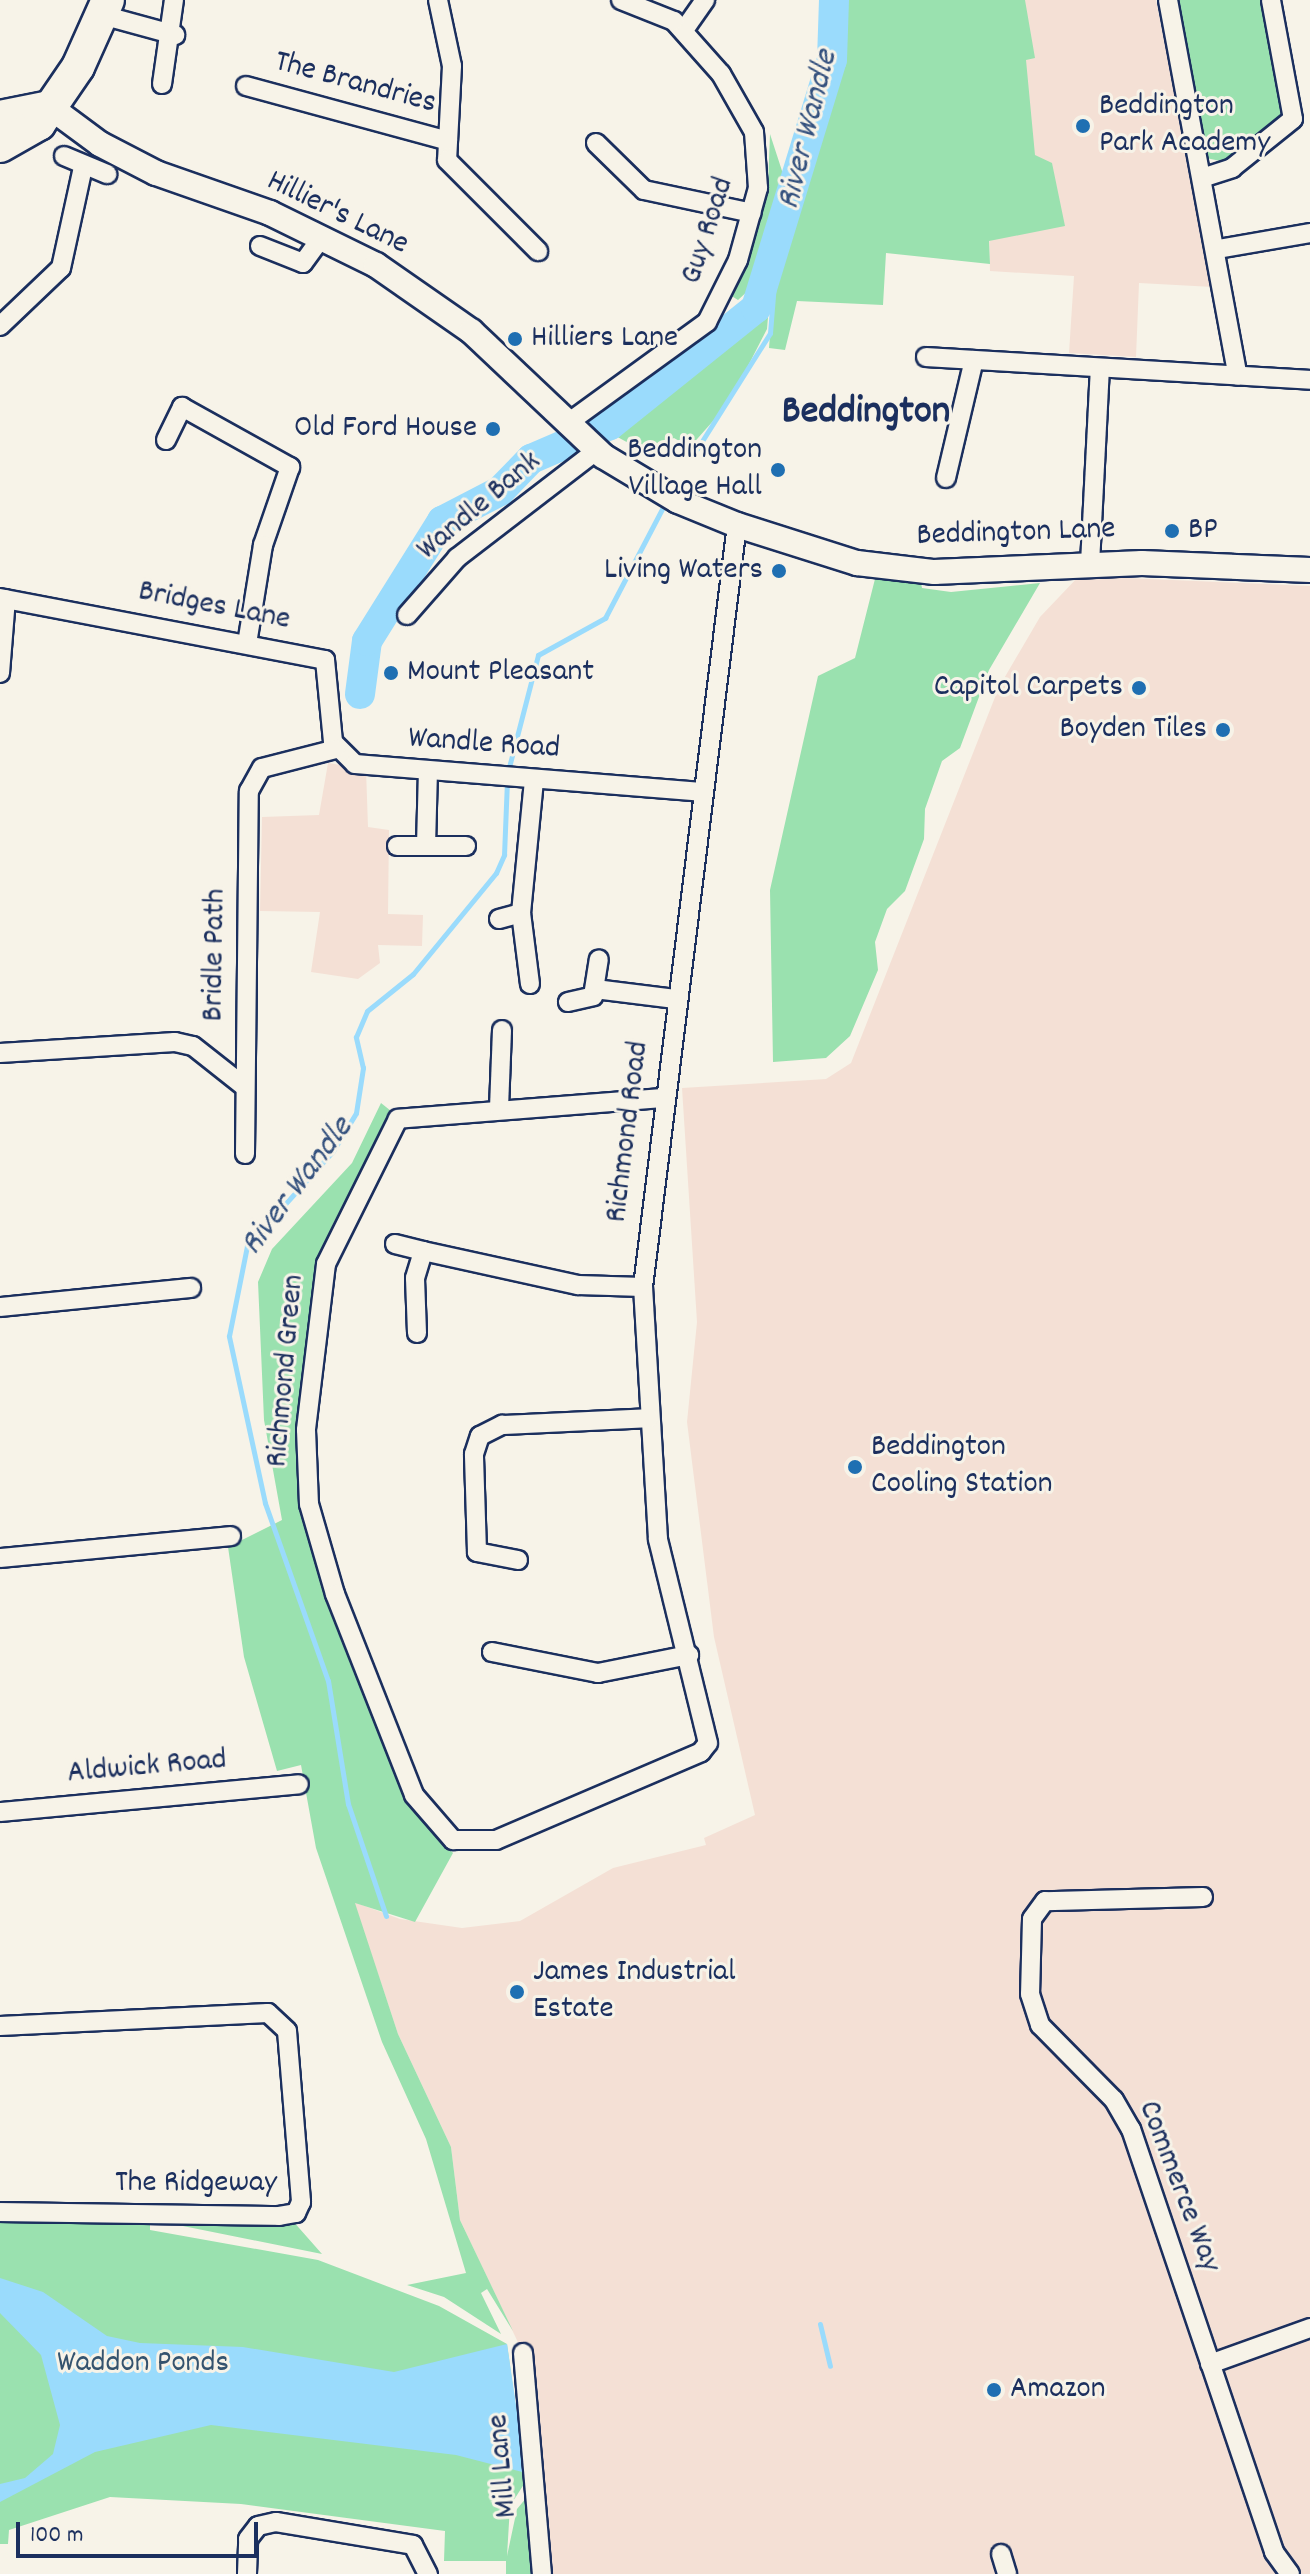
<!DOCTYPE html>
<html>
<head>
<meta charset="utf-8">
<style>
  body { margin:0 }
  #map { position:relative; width:1310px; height:2574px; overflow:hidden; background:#f7f3e8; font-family:Dekko,sans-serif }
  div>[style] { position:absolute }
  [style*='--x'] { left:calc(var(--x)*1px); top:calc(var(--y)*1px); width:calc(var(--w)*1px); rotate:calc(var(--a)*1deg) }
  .built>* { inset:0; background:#f4e0d5 }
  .green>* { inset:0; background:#9ae1af }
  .water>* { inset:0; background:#9adbfc }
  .stream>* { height:5px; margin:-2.5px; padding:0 2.5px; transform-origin:2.5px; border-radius:2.5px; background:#9adbfc }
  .river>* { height:30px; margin:-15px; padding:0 15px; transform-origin:15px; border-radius:15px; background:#9adbfc }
  .roads { filter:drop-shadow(2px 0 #1b2f5e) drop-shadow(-2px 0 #1b2f5e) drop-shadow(0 2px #1b2f5e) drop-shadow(0 -2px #1b2f5e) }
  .street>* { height:18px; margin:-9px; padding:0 9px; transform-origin:9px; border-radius:9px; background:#f7f3e8 }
  .secondary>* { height:24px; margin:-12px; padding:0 12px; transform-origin:12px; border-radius:12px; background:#f7f3e8 }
  .highway>* { height:32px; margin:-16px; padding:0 16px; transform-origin:16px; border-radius:16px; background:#f7f3e8 }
  .dots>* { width:22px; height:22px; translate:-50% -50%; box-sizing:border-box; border:4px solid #f7f3e8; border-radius:50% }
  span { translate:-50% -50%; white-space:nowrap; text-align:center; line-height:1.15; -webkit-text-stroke:6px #f7f3e8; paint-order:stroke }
  .street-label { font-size:32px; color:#1b2f5e }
  .poi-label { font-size:32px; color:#1b2f5e }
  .left { translate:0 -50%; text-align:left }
  .right { translate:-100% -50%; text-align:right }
  .park-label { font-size:32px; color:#34536e }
  .water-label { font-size:34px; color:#34517e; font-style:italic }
  .district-label { font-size:40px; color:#1b2f5e; font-weight:700 }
  .scale { position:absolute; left:16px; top:2522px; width:242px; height:36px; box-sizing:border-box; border:4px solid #1b2f5e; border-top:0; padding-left:10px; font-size:24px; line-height:28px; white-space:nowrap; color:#1b2f5e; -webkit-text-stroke:6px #f7f3e8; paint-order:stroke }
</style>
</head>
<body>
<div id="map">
  <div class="built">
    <div style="clip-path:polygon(1020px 0,1156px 0,1213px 287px,1139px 283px,1136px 357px,1069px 353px,1074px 276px,990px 271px,983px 10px)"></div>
    <div style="clip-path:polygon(1079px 576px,1310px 586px,1310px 2574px,549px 2574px,523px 2353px,460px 2220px,451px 2147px,398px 2034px,354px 1902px,400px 1919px,462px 1928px,520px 1921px,613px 1868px,706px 1845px,704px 1838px,755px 1815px,714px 1637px,687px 1422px,697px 1322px,682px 1088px,826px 1079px,851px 1063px,999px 687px,1040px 617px)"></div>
    <div style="clip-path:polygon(328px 763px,366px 769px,368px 827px,389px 830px,388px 914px,423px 915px,422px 946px,378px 945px,380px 963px,358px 979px,311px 972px,320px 912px,260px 911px,262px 817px,319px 815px)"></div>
  </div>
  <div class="green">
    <div style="clip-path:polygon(834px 0,1025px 0,1035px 58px,1026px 60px,1035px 155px,1052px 163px,1065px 226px,989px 241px,990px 264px,886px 253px,883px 305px,797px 301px,785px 350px,769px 348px,776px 258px,832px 60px)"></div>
    <div style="clip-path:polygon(1174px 0,1265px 0,1288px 116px,1230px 163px,1206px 158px)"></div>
    <div style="clip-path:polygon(770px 134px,784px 177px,751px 288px,738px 300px,730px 295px,768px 188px)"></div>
    <div style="clip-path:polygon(770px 294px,767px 329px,729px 403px,690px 447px,674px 438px,643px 451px,612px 434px,692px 364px,756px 323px)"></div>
    <div style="clip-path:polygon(876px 575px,920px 578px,922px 588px,951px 592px,1040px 583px,989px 670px,960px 748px,942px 761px,925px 809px,924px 839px,905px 891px,887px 909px,875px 942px,878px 970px,850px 1036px,826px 1058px,773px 1062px,770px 890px,818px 676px,855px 658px)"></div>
    <div style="clip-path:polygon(381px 1103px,391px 1111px,333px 1224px,319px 1271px,303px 1418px,330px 1588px,424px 1821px,453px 1853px,415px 1922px,355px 1903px,398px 2034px,451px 2147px,460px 2220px,513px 2331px,487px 2289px,481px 2293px,501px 2334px,444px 2297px,407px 2285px,466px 2273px,426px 2139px,382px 2042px,316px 1848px,301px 1765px,277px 1771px,244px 1657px,228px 1547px,282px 1520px,264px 1420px,258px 1282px,272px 1249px,352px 1163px)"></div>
    <div style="clip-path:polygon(292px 2220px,322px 2254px,168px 2223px,279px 2225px)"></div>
    <div style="clip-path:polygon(0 2223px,150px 2223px,150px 2230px,318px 2260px,439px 2306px,507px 2344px,526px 2481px,510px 2506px,507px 2556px,517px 2509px,527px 2497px,533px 2574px,506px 2574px,506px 2561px,444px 2561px,445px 2531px,241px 2504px,110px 2497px,9px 2530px,8px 2544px,0 2544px)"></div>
  </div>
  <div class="water">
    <div style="clip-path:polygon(0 2278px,43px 2292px,107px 2336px,140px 2343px,243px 2347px,394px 2372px,507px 2344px,526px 2473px,456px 2455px,211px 2425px,95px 2452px,0 2502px,0 2484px,25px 2478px,53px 2454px,60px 2425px,41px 2355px,0 2313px)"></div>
  </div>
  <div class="stream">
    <div style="--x:697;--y:449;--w:137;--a:-57.8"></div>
    <div style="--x:770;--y:333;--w:75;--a:-85.4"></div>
    <div style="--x:508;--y:771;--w:120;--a:-75.5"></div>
    <div style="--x:538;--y:655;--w:77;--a:-28.9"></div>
    <div style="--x:605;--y:618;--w:130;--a:-62.4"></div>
    <div style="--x:386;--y:1916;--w:118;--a:-108.7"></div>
    <div style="--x:348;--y:1804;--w:125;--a:-99.2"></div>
    <div style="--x:328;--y:1681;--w:189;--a:-109.5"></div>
    <div style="--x:265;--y:1503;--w:171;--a:-102.2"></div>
    <div style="--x:229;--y:1336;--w:92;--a:-78.7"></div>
    <div style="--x:247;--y:1246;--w:128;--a:-47.8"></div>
    <div style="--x:333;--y:1151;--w:44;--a:-58.8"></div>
    <div style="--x:356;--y:1113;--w:46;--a:-81.2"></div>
    <div style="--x:363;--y:1068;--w:32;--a:-103"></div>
    <div style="--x:356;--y:1037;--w:28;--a:-67"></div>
    <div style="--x:367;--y:1011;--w:59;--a:-38.8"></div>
    <div style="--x:413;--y:974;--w:131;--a:-50.6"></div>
    <div style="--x:496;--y:873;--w:20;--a:-66"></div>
    <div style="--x:504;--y:855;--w:74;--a:-87.7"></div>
    <div style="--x:820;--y:2324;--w:43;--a:76.6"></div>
  </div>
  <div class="river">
    <div style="--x:360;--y:694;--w:53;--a:-82.5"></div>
    <div style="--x:367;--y:641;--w:142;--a:-58"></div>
    <div style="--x:442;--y:521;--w:65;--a:-27.3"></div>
    <div style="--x:500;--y:491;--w:45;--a:-45.9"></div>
    <div style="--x:531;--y:459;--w:86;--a:-23.3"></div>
    <div style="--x:610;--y:425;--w:187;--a:-38.7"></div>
    <div style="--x:756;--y:308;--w:259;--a:-73"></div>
    <div style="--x:832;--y:60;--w:60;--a:-88.1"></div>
  </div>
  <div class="roads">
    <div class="street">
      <div style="--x:438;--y:0;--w:67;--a:78"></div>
      <div style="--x:452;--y:66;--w:94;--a:93"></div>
      <div style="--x:447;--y:160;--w:129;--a:45"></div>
      <div style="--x:1168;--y:0;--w:382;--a:79.5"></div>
      <div style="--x:102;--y:15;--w:76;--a:15.3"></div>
      <div style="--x:684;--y:30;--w:37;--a:-55"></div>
      <div style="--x:162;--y:84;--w:85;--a:-81.9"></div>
      <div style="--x:246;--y:86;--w:209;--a:15.2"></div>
      <div style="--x:596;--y:143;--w:67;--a:44.4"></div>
      <div style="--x:644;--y:190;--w:110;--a:12"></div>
      <div style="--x:64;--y:156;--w:47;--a:22.7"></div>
      <div style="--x:1202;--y:178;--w:32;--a:-18"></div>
      <div style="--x:1232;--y:168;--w:78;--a:-38.8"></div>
      <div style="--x:1293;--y:119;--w:121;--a:-100.5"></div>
      <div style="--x:260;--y:246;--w:46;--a:21.6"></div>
      <div style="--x:303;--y:263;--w:32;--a:-54"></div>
      <div style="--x:1218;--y:249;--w:93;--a:-9.9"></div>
      <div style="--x:0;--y:326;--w:84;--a:-43.6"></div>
      <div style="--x:61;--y:268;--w:103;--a:-77.7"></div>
      <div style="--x:926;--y:357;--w:385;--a:3.4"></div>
      <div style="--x:568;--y:423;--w:172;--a:-36"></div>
      <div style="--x:707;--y:322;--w:69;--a:-63.4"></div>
      <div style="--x:738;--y:260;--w:75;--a:-74.5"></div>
      <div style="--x:758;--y:188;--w:56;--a:-94.1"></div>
      <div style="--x:754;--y:132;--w:67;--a:-119.6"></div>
      <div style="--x:721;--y:74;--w:71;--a:-131.6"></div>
      <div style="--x:674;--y:21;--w:57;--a:-158.4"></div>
      <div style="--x:166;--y:440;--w:37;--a:-64"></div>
      <div style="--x:182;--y:407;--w:124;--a:29.1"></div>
      <div style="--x:290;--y:467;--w:83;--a:109.1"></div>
      <div style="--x:263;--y:545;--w:100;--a:99.2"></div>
      <div style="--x:946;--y:478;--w:121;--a:-76.7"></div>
      <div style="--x:1090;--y:564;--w:195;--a:-87.1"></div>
      <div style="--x:0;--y:598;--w:331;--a:10.8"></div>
      <div style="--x:325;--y:660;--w:82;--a:84.4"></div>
      <div style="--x:333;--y:742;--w:31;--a:45"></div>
      <div style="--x:355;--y:764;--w:348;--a:4.6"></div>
      <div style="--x:407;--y:615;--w:76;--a:-48.7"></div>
      <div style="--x:457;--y:558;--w:177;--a:-37.6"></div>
      <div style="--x:0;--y:673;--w:74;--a:-85.4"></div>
      <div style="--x:397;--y:846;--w:69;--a:0"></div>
      <div style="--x:426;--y:846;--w:75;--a:-88.5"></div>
      <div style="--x:499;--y:919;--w:23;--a:-15"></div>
      <div style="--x:530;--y:984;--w:72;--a:-97.2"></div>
      <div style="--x:521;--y:913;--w:134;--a:-84.4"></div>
      <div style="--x:595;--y:989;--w:81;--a:7.1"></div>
      <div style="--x:568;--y:1002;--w:26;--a:-13"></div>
      <div style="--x:593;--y:996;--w:37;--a:-81"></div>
      <div style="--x:0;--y:1053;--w:175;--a:-3.6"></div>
      <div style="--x:175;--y:1042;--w:18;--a:13"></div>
      <div style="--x:193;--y:1046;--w:66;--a:38.3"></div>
      <div style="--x:663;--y:1098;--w:266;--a:175.5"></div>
      <div style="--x:398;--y:1119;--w:162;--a:116.4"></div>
      <div style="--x:326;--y:1264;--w:167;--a:96.9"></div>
      <div style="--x:306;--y:1430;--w:74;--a:87.7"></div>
      <div style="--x:309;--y:1504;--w:94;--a:73.9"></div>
      <div style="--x:335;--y:1594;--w:216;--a:68.5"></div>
      <div style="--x:414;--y:1795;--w:60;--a:49.1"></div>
      <div style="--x:453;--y:1840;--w:43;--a:0"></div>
      <div style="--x:496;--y:1840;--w:223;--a:-23.2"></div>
      <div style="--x:701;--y:1752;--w:11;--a:-52"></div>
      <div style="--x:708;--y:1743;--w:210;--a:-103.8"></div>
      <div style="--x:658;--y:1539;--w:252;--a:-93.4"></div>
      <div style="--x:643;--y:1287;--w:768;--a:-82.97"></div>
      <div style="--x:499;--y:1108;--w:78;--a:-87.8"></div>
      <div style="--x:245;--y:1154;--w:363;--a:-89.4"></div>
      <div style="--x:249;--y:791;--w:26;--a:-61"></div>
      <div style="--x:262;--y:768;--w:76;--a:-14.4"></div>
      <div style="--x:395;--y:1244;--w:29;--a:14"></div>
      <div style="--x:0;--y:1307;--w:192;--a:-5.7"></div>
      <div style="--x:417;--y:1333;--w:55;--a:-92.1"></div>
      <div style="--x:415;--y:1278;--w:28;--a:-73"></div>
      <div style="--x:423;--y:1251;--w:159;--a:12.4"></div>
      <div style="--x:578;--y:1285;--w:65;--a:1.8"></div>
      <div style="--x:0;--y:1558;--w:232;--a:-5.4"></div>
      <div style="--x:518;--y:1560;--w:42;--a:-169"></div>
      <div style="--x:477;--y:1552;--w:98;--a:-91.8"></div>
      <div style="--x:474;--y:1454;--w:19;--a:-72"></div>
      <div style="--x:480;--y:1436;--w:25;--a:-27"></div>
      <div style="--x:502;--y:1425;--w:147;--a:-2.7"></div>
      <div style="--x:492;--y:1652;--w:108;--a:11.2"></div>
      <div style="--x:598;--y:1673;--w:93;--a:-11.2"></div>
      <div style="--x:0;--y:1812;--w:300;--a:-5.3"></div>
      <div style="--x:1203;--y:1897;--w:158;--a:178.5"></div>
      <div style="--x:1045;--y:1901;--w:22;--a:126"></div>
      <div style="--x:1032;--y:1919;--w:75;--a:91.5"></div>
      <div style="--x:1030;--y:1994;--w:33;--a:72"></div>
      <div style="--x:1040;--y:2025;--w:105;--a:45.4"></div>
      <div style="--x:1114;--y:2100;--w:34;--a:60"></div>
      <div style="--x:1131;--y:2129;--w:447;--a:71.3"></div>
      <div style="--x:1274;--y:2552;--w:27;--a:54"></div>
      <div style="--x:0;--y:2026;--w:268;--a:-2.8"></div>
      <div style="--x:268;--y:2013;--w:26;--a:43"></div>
      <div style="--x:287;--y:2031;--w:172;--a:85.3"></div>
      <div style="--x:301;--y:2202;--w:12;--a:114"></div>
      <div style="--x:296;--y:2213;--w:17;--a:170"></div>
      <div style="--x:279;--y:2216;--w:279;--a:-179.2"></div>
      <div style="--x:523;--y:2353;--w:222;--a:85.1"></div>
      <div style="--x:1210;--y:2364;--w:106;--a:-19.8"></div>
      <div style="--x:1001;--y:2554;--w:21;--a:73"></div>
      <div style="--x:247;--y:2574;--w:35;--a:-88"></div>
      <div style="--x:248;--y:2539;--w:16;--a:-52"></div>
      <div style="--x:258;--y:2526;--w:18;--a:-13"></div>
      <div style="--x:276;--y:2522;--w:139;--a:9.5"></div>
      <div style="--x:413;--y:2545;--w:33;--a:63"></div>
    </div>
    <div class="secondary">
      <div style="--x:50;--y:107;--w:62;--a:36.5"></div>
      <div style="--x:100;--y:144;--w:63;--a:27.4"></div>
      <div style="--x:156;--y:173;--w:121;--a:19.3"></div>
      <div style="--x:270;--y:213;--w:118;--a:26.1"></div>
      <div style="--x:376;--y:265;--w:116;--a:34.8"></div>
      <div style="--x:471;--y:331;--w:182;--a:43.4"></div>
      <div style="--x:603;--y:456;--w:87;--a:31"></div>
      <div style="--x:678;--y:501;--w:64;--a:22.1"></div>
      <div style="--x:737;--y:525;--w:126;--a:17.6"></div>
      <div style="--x:857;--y:563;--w:78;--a:6.7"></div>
      <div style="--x:934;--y:572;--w:208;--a:-2.5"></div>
      <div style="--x:1142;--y:563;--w:168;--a:2.4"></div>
    </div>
    <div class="highway">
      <div style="--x:0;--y:117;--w:51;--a:-11.3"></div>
      <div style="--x:0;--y:146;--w:45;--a:-29.4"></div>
      <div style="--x:39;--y:124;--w:69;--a:-55.6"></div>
      <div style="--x:78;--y:67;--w:73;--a:-65.9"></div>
    </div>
  </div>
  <div class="dots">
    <div style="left:1083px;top:126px;background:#1f6fb2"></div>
    <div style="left:515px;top:339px;background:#1f6fb2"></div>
    <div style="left:493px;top:429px;background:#1f6fb2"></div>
    <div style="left:778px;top:470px;background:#1f6fb2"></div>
    <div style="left:1172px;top:531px;background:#1f6fb2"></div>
    <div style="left:779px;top:571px;background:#1f6fb2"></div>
    <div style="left:391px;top:673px;background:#1f6fb2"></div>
    <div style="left:1139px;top:688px;background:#1f6fb2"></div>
    <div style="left:1223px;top:730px;background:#1f6fb2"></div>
    <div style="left:855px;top:1467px;background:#1f6fb2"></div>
    <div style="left:517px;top:1992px;background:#1f6fb2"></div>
    <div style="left:994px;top:2390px;background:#1f6fb2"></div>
  </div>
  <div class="street-label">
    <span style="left:355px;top:84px;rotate:15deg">The Brandries</span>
    <span style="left:337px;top:214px;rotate:26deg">Hillier's Lane</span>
    <span style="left:709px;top:231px;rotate:-72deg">Guy Road</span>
    <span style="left:480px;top:507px;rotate:-40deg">Wandle Bank</span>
    <span style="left:1016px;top:534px;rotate:-2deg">Beddington Lane</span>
    <span style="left:214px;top:607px;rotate:11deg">Bridges Lane</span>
    <span style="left:484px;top:745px;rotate:4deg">Wandle Road</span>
    <span style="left:216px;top:955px;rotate:-89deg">Bridle Path</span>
    <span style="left:629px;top:1132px;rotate:-83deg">Richmond Road</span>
    <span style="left:287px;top:1371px;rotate:-85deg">Richmond Green</span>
    <span style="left:147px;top:1768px;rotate:-5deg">Aldwick Road</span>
    <span style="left:196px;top:2184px">The Ridgeway</span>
    <span style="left:1178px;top:2187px;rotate:69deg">Commerce Way</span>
    <span style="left:504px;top:2466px;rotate:-95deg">Mill Lane</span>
  </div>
  <div class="poi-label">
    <span class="left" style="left:1099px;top:126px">Beddington<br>Park Academy</span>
    <span class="left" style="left:531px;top:339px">Hilliers Lane</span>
    <span class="right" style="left:477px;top:429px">Old Ford House</span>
    <span class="right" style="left:762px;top:470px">Beddington<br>Village Hall</span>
    <span class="left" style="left:1188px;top:531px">BP</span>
    <span class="right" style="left:763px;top:571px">Living Waters</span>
    <span class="left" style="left:407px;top:673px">Mount Pleasant</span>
    <span class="right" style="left:1123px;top:688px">Capitol Carpets</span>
    <span class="right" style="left:1207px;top:730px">Boyden Tiles</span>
    <span class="left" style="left:871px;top:1467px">Beddington<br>Cooling Station</span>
    <span class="left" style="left:533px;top:1992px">James Industrial<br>Estate</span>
    <span class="left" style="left:1010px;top:2390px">Amazon</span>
  </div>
  <div class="park-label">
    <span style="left:143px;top:2364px">Waddon Ponds</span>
  </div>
  <div class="water-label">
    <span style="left:809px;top:130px;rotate:-76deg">River Wandle</span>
    <span style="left:298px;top:1187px;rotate:-53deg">River Wandle</span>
  </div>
  <div class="district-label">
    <span style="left:866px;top:414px">Beddington</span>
  </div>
  <div class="scale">100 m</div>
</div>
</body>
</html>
